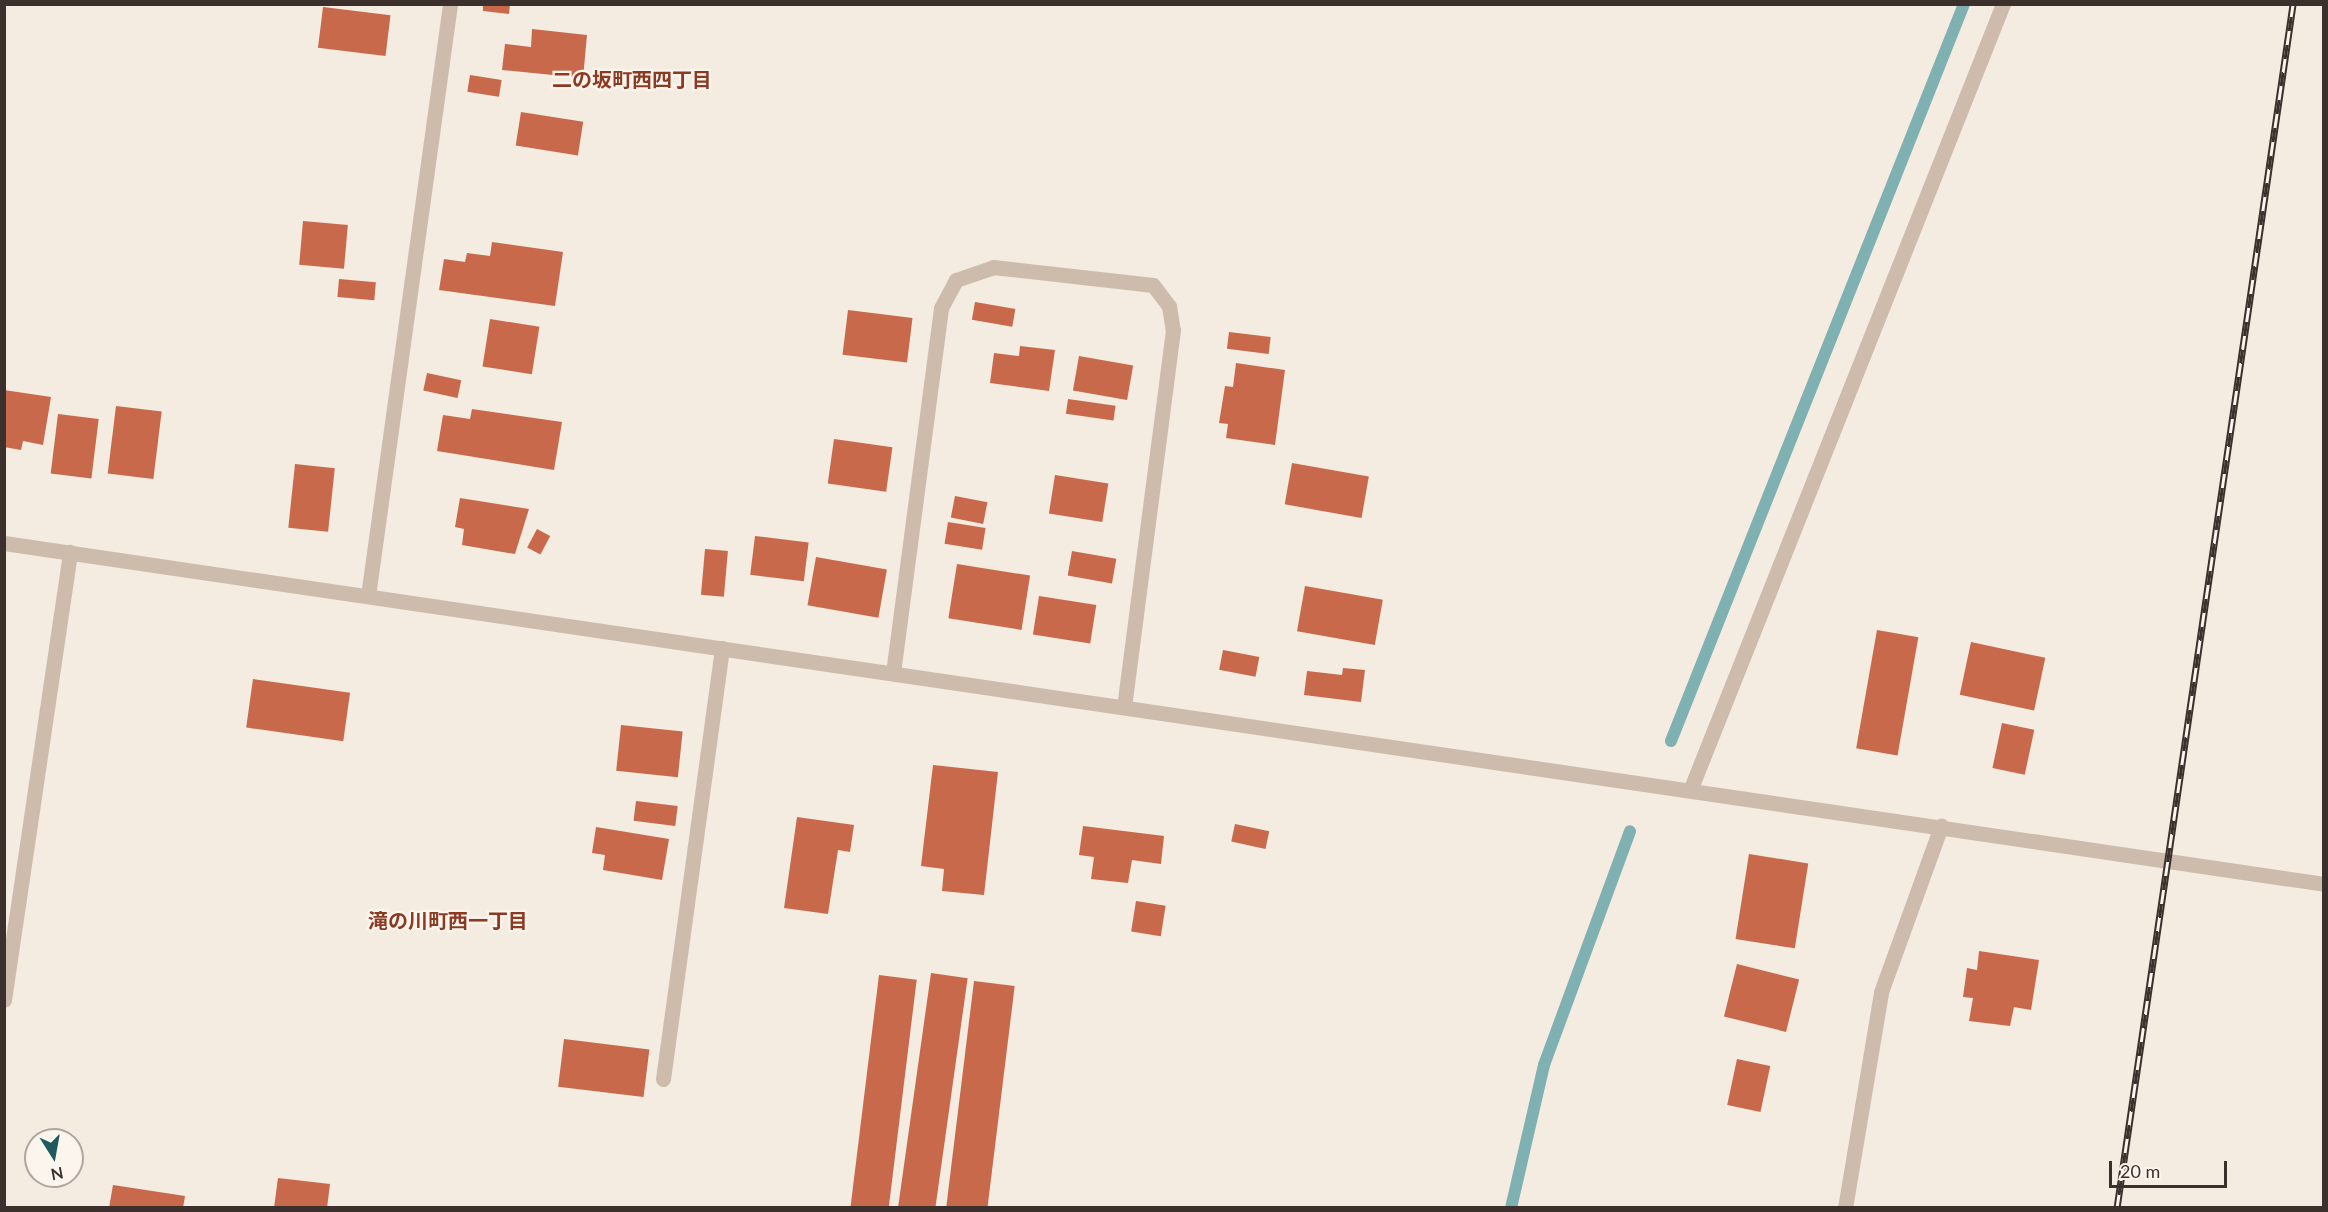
<!DOCTYPE html>
<html>
<head>
<meta charset="utf-8">
<style>
  body { margin:0 }
  #map { position:relative; width:2328px; height:1212px; overflow:hidden; background:#f4ebe1; font-family:Lato,"Noto Sans JP",sans-serif }
  div>[style] { position:absolute }
  [style*='--x'] { left:calc(var(--x)*1px); top:calc(var(--y)*1px); width:calc(var(--w)*1px); rotate:calc(var(--a)*1deg) }
  .stream>* { height:12px; margin:-6px; padding:0 6px; transform-origin:6px; border-radius:6px; background:#7fb0b2 }
  .building>* { inset:0; background:#c8694b; transform-origin:0 0 }
  .service>* { height:15px; margin:-7.5px; padding:0 7.5px; transform-origin:7.5px; border-radius:7.5px; background:#cdbbac }
  .minor>* { height:15px; margin:-7.5px; padding:0 7.5px; transform-origin:7.5px; border-radius:7.5px; background:#cdbbac }
  .rail>* { height:7px; margin-top:-3.5px; transform-origin:0; background:repeating-linear-gradient(90deg,#fbf5ee 0 14px,#3b302b 0 28px); box-sizing:border-box; border-block:2px solid #3b302b }
  span { translate:-50% -50%; white-space:nowrap; text-align:center; line-height:1.15; -webkit-text-stroke:4.5px #fbf5ee; paint-order:stroke }
  .neighbourhood-label { font-size:20px; color:#8c3b22; font-weight:700 }
  .frame { position:absolute; inset:0; border:6px solid #3b302b; pointer-events:none }
  .north { position:absolute; left:24px; top:1128px; width:60px; height:60px; box-sizing:border-box; background:#fbf5ee; border:2px solid #aea6a0; border-radius:50%; rotate:169deg; font-size:16px; font-weight:700; line-height:24px; text-align:center; color:#3b302b }
  .north::after { content:''; display:block; margin:auto; width:21px; height:27px; background:#1f5a5e; clip-path:polygon(50% 0,100% 100%,50% 72%,0 100%) }
  .scale { position:absolute; left:2109px; top:1161px; width:118px; height:27px; box-sizing:border-box; border:3px solid #3b302b; border-top:0; padding-left:8px; font-size:18px; line-height:21px; white-space:nowrap; color:#3b302b; -webkit-text-stroke:4px #fbf5ee; paint-order:stroke }
</style>
</head>
<body>
<div id="map">
  <div class="stream">
    <div style="--x:1671;--y:741;--w:793;--a:-68.32"></div>
    <div style="--x:1511;--y:1208;--w:147;--a:-77"></div>
    <div style="--x:1544;--y:1065;--w:249;--a:-69.8"></div>
  </div>
  <div class="building">
    <div style="clip-path:polygon(483px 4px,510px 4px,509px 14px,483px 11px)"></div>
    <div style="left:323px;top:7px;width:68px;height:41px;rotate:7deg"></div>
    <div style="clip-path:polygon(532px 29px,587px 35px,583px 78px,502px 70px,505px 44px,531px 47px)"></div>
    <div style="left:470px;top:75px;width:32px;height:17px;rotate:9deg"></div>
    <div style="left:521px;top:112px;width:63px;height:34px;rotate:9deg"></div>
    <div style="left:303px;top:221px;width:45px;height:44px;rotate:5deg"></div>
    <div style="clip-path:polygon(492px 242px,563px 252px,555px 306px,439px 290px,444px 259px,465px 262px,467px 253px,490px 256px)"></div>
    <div style="left:339px;top:279px;width:37px;height:18px;rotate:5deg"></div>
    <div style="left:975px;top:302px;width:41px;height:18px;rotate:10deg"></div>
    <div style="left:848px;top:310px;width:65px;height:45px;rotate:7deg"></div>
    <div style="left:490px;top:319px;width:50px;height:48px;rotate:9deg"></div>
    <div style="left:1229px;top:332px;width:42px;height:17px;rotate:7deg"></div>
    <div style="clip-path:polygon(1020px 346px,1055px 350px,1049px 391px,990px 383px,994px 353px,1019px 356px)"></div>
    <div style="left:1079px;top:356px;width:55px;height:35px;rotate:10deg"></div>
    <div style="clip-path:polygon(1236px 363px,1285px 370px,1275px 445px,1226px 438px,1228px 424px,1219px 423px,1225px 386px,1233px 387px)"></div>
    <div style="left:427px;top:373px;width:35px;height:18px;rotate:12deg"></div>
    <div style="clip-path:polygon(4px 390px,51px 397px,43px 445px,23px 441px,21px 450px,4px 447px)"></div>
    <div style="left:1068px;top:399px;width:48px;height:15px;rotate:8deg"></div>
    <div style="left:116px;top:406px;width:46px;height:68px;rotate:7deg"></div>
    <div style="clip-path:polygon(472px 409px,562px 422px,554px 470px,437px 451px,443px 415px,470px 419px)"></div>
    <div style="left:58px;top:414px;width:41px;height:60px;rotate:7deg"></div>
    <div style="left:834px;top:439px;width:59px;height:45px;rotate:8deg"></div>
    <div style="left:1292px;top:463px;width:78px;height:42px;rotate:10deg"></div>
    <div style="left:295px;top:464px;width:40px;height:64px;rotate:6deg"></div>
    <div style="left:1055px;top:475px;width:54px;height:39px;rotate:9deg"></div>
    <div style="left:955px;top:496px;width:33px;height:22px;rotate:11deg"></div>
    <div style="clip-path:polygon(460px 498px,529px 509px,515px 554px,462px 545px,464px 529px,455px 527px)"></div>
    <div style="left:948px;top:522px;width:38px;height:22px;rotate:9deg"></div>
    <div style="left:537px;top:529px;width:15px;height:21px;rotate:28deg"></div>
    <div style="left:755px;top:536px;width:54px;height:39px;rotate:7deg"></div>
    <div style="left:705px;top:549px;width:23px;height:46px;rotate:5deg"></div>
    <div style="left:1072px;top:551px;width:45px;height:25px;rotate:10deg"></div>
    <div style="left:816px;top:557px;width:72px;height:49px;rotate:10deg"></div>
    <div style="left:957px;top:564px;width:74px;height:55px;rotate:9deg"></div>
    <div style="left:1305px;top:586px;width:79px;height:46px;rotate:10deg"></div>
    <div style="left:1039px;top:596px;width:58px;height:39px;rotate:9deg"></div>
    <div style="left:1877px;top:630px;width:42px;height:120px;rotate:10deg"></div>
    <div style="left:1971px;top:642px;width:76px;height:54px;rotate:12deg"></div>
    <div style="left:1223px;top:650px;width:37px;height:20px;rotate:11deg"></div>
    <div style="clip-path:polygon(1343px 668px,1365px 670px,1361px 702px,1304px 695px,1307px 671px,1342px 675px)"></div>
    <div style="left:253px;top:679px;width:98px;height:49px;rotate:8deg"></div>
    <div style="left:2002px;top:723px;width:33px;height:46px;rotate:12deg"></div>
    <div style="left:621px;top:725px;width:62px;height:46px;rotate:6deg"></div>
    <div style="clip-path:polygon(933px 765px,998px 772px,984px 895px,942px 891px,944px 869px,921px 866px)"></div>
    <div style="left:636px;top:801px;width:42px;height:20px;rotate:7deg"></div>
    <div style="clip-path:polygon(797px 817px,854px 825px,850px 852px,838px 850px,828px 914px,784px 908px)"></div>
    <div style="left:1235px;top:824px;width:35px;height:18px;rotate:12deg"></div>
    <div style="clip-path:polygon(1083px 826px,1164px 836px,1161px 864px,1132px 860px,1128px 883px,1091px 879px,1094px 857px,1079px 855px)"></div>
    <div style="clip-path:polygon(596px 827px,669px 839px,662px 880px,603px 870px,605px 855px,592px 853px)"></div>
    <div style="left:1749px;top:854px;width:60px;height:86px;rotate:9deg"></div>
    <div style="left:1136px;top:901px;width:30px;height:31px;rotate:9deg"></div>
    <div style="clip-path:polygon(1979px 951px,2039px 960px,2031px 1010px,2014px 1007px,2010px 1026px,1969px 1021px,1973px 998px,1963px 997px,1967px 968px,1977px 970px)"></div>
    <div style="left:1737px;top:964px;width:64px;height:54px;rotate:14deg"></div>
    <div style="left:931px;top:973px;width:37px;height:237px;rotate:8deg"></div>
    <div style="left:879px;top:975px;width:38px;height:235px;rotate:7deg"></div>
    <div style="left:974px;top:981px;width:41px;height:229px;rotate:7deg"></div>
    <div style="left:564px;top:1039px;width:86px;height:48px;rotate:7deg"></div>
    <div style="left:1737px;top:1059px;width:34px;height:47px;rotate:12deg"></div>
    <div style="clip-path:polygon(278px 1178px,330px 1184px,327px 1208px,274px 1208px)"></div>
    <div style="clip-path:polygon(113px 1185px,185px 1196px,183px 1208px,109px 1208px)"></div>
  </div>
  <div class="service">
    <div style="--x:893;--y:673;--w:368;--a:-82.5"></div>
    <div style="--x:941;--y:308;--w:32;--a:-62"></div>
    <div style="--x:956;--y:280;--w:39;--a:-19"></div>
    <div style="--x:993;--y:267;--w:161;--a:6.4"></div>
    <div style="--x:1153;--y:285;--w:26;--a:53"></div>
    <div style="--x:1169;--y:306;--w:24;--a:81"></div>
    <div style="--x:1173;--y:330;--w:379;--a:97.4"></div>
    <div style="--x:1691;--y:788;--w:844;--a:-68.3"></div>
    <div style="--x:663;--y:1079;--w:435;--a:-82.2"></div>
    <div style="--x:1845;--y:1208;--w:219;--a:-80.5"></div>
    <div style="--x:1881;--y:992;--w:177;--a:-70.1"></div>
  </div>
  <div class="minor">
    <div style="--x:4;--y:543;--w:2345;--a:8.36"></div>
    <div style="--x:368;--y:596;--w:598;--a:-82.11"></div>
    <div style="--x:4;--y:1000;--w:453;--a:-81.6"></div>
  </div>
  <div class="rail">
    <div style="--x:2117;--y:1208;--w:1217;--a:-81.68"></div>
  </div>
  <div class="neighbourhood-label">
    <span style="left:632px;top:79px">二の坂町西四丁目</span>
    <span style="left:448px;top:920px">滝の川町西一丁目</span>
  </div>
  <div class="frame"></div>
  <div class="north">N</div>
  <div class="scale">20 m</div>
</div>
</body>
</html>
